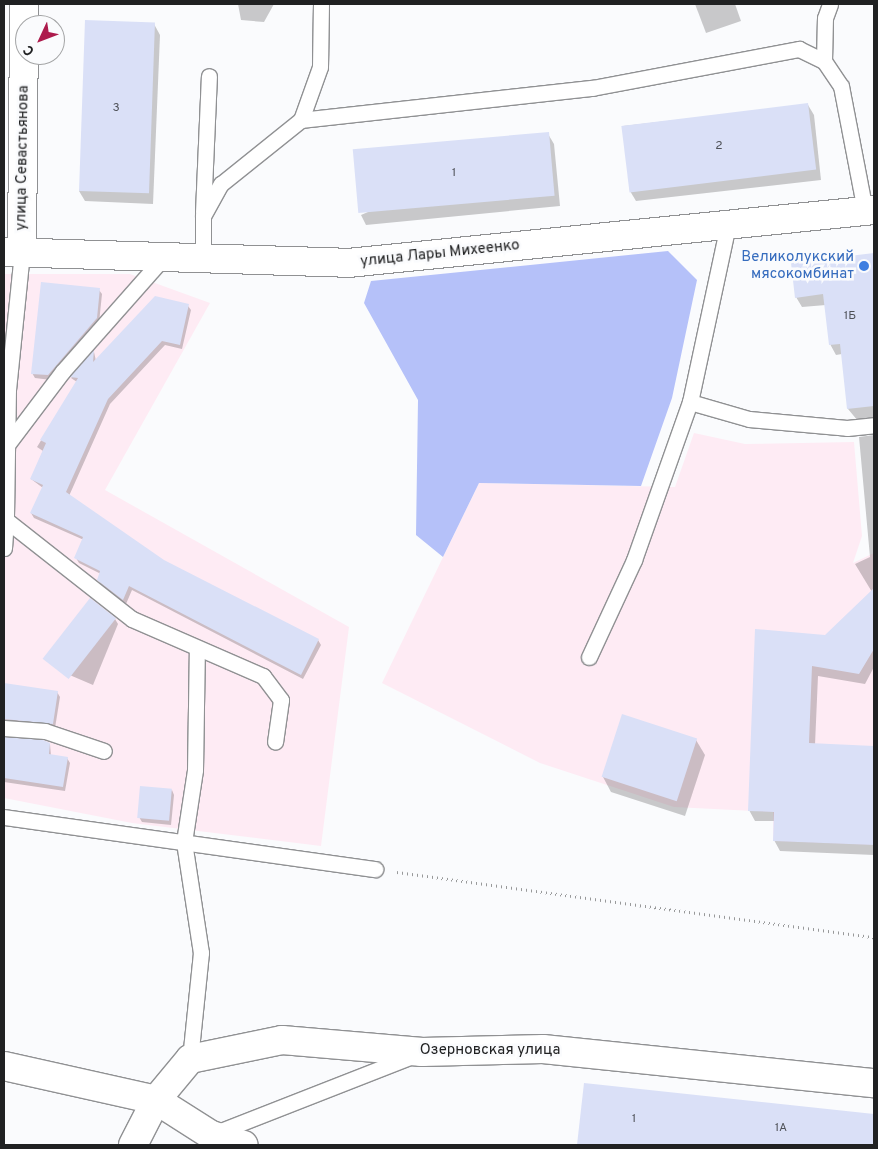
<!DOCTYPE html>
<html>
<head>
<meta charset="utf-8">
<style>
  body { margin:0 }
  #map { position:relative; width:878px; height:1149px; overflow:hidden; background:#fafbfd; font-family:Overpass,sans-serif }
  div>[style] { position:absolute }
  [style*='--x'] { left:calc(var(--x)*1px); top:calc(var(--y)*1px); width:calc(var(--w)*1px); rotate:calc(var(--a)*1deg) }
  .industrial>* { inset:0; background:#feebf4 }
  .forest>* { inset:0; background:#b5c1f9 }
  .shadow>* { inset:0; background:#0003 }
  .building>* { inset:0; background:#dae0f7; transform-origin:0 0 }
  .path>* { height:3px; margin-top:-1.5px; transform-origin:0; background:repeating-linear-gradient(90deg,#98999a 0 1px,transparent 0 5px) }
  .roads { filter:drop-shadow(1px 0 #909193) drop-shadow(-1px 0 #909193) drop-shadow(0 1px #909193) drop-shadow(0 -1px #909193) }
  .lane>* { height:15px; margin:-7.5px; padding:0 7.5px; transform-origin:7.5px; border-radius:7.5px; background:#fff }
  .street>* { height:28px; margin:-14px; padding:0 14px; transform-origin:14px; border-radius:14px; background:#fff }
  .dots>* { width:14px; height:14px; translate:-50% -50%; box-sizing:border-box; border:2px solid #fafbfd; border-radius:50% }
  span { translate:-50% -50%; white-space:nowrap; text-align:center; line-height:1.15; -webkit-text-stroke:5px #fafbfd; paint-order:stroke }
  .number-label { font-size:12px; color:#4e5157 }
  .number-label span { -webkit-text-stroke-width:0 }
  .street-label { font-size:15px; color:#202122 }
  .shop-label { font-size:15px; color:#366cbe }
  .right { translate:-100% -50%; text-align:right }
  .frame { position:absolute; inset:0; border:5px solid #202122; pointer-events:none }
  .north { position:absolute; left:15px; top:15px; width:50px; height:50px; box-sizing:border-box; background:#fafbfd; border:1px solid #a3a4a5; border-radius:50%; rotate:227deg; font-size:14px; font-weight:700; line-height:20px; text-align:center; color:#202122 }
  .north::after { content:''; display:block; margin:auto; width:18px; height:22px; background:#ad1b4c; clip-path:polygon(50% 0,100% 100%,50% 72%,0 100%) }
</style>
</head>
<body>
<div id="map">
  <div class="industrial">
    <div style="clip-path:polygon(4px 274px,130px 274px,210px 303px,105px 490px,349px 627px,321px 846px,132px 823px,4px 798px)"></div>
    <div style="clip-path:polygon(694px 433px,745px 444px,854px 442px,862px 536px,853px 563px,874px 553px,874px 845px,773px 841px,773px 812px,674px 807px,540px 763px,382px 683px,479px 483px,675px 487px)"></div>
  </div>
  <div class="forest">
    <div style="clip-path:polygon(668px 251px,697px 280px,672px 398px,641px 486px,479px 483px,443px 557px,416px 535px,418px 400px,364px 303px,371px 281px)"></div>
  </div>
  <div class="shadow">
    <div style="clip-path:polygon(238px 4px,274px 4px,264px 22px,241px 20px)"></div>
    <div style="clip-path:polygon(695px 4px,735px 4px,741px 21px,706px 33px)"></div>
    <div style="clip-path:polygon(154px 24px,160px 35px,153px 204px,85px 201px,79px 191px)"></div>
    <div style="clip-path:polygon(808px 105px,814px 115px,821px 180px,636px 201px,630px 191px,623px 126px)"></div>
    <div style="clip-path:polygon(548px 134px,554px 144px,560px 206px,366px 225px,361px 215px)"></div>
    <div style="clip-path:polygon(874px 255px,874px 427px,863px 427px,848px 409px,842px 354px,836px 355px,830px 344px,826px 305px,802px 307px,796px 297px,793px 264px)"></div>
    <div style="clip-path:polygon(99px 290px,102px 294px,99px 323px,51px 380px,35px 378px,32px 373px)"></div>
    <div style="clip-path:polygon(188px 306px,191px 310px,182px 349px,165px 345px,110px 404px,69px 496px,164px 561px,318px 640px,321px 645px,303px 679px,132px 590px,126px 604px,101px 584px,98px 579px,101px 574px,79px 563px,76px 558px,84px 540px,34px 518px,31px 513px,43px 488px,31px 479px,43px 451px,37px 447px,77px 382px,71px 378px,94px 352px,96px 361px)"></div>
    <div style="clip-path:polygon(874px 435px,874px 667px,865px 684px,818px 676px,815px 745px,874px 747px,874px 855px,780px 851px,774px 840px,775px 821px,755px 821px,749px 810px,756px 630px,826px 636px,872px 592px,855px 564px,870px 557px,859px 437px)"></div>
    <div style="clip-path:polygon(115px 619px,118px 624px,93px 685px,65px 673px,62px 668px)"></div>
    <div style="clip-path:polygon(4px 684px,57px 692px,60px 697px,55px 728px,4px 726px)"></div>
    <div style="clip-path:polygon(4px 739px,50px 744px,51px 756px,67px 758px,70px 763px,65px 791px,4px 782px)"></div>
    <div style="clip-path:polygon(696px 740px,705px 755px,685px 816px,611px 792px,603px 777px)"></div>
    <div style="clip-path:polygon(172px 790px,174px 795px,171px 825px,142px 822px,139px 817px)"></div>
    <div style="clip-path:polygon(585px 1084px,874px 1115px,874px 1145px,578px 1145px)"></div>
  </div>
  <div class="building">
    <div style="left:85px;top:20px;width:70px;height:171px;rotate:2deg"></div>
    <div style="left:808px;top:103px;width:67px;height:188px;rotate:83deg"></div>
    <div style="left:549px;top:132px;width:64px;height:197px;rotate:85deg"></div>
    <div style="clip-path:polygon(874px 253px,874px 406px,847px 409px,840px 344px,829px 345px,823px 294px,795px 298px,791px 263px)"></div>
    <div style="clip-path:polygon(41px 282px,100px 288px,97px 318px,48px 375px,31px 374px)"></div>
    <div style="clip-path:polygon(155px 296px,189px 304px,180px 345px,162px 341px,108px 399px,66px 492px,164px 560px,319px 639px,301px 675px,129px 586px,123px 600px,97px 580px,100px 571px,74px 558px,83px 537px,30px 513px,43px 485px,30px 479px,46px 443px,40px 440px,78px 378px,70px 377px,94px 350px,93px 362px)"></div>
    <div style="clip-path:polygon(874px 588px,874px 649px,859px 674px,812px 666px,809px 743px,874px 746px,874px 845px,773px 841px,774px 812px,748px 811px,755px 629px,825px 635px)"></div>
    <div style="left:90px;top:598px;width:33px;height:77px;rotate:38deg"></div>
    <div style="clip-path:polygon(4px 683px,58px 691px,53px 724px,4px 719px)"></div>
    <div style="left:622px;top:714px;width:79px;height:66px;rotate:18deg"></div>
    <div style="clip-path:polygon(4px 737px,43px 740px,50px 743px,49px 754px,68px 757px,63px 787px,4px 778px)"></div>
    <div style="left:140px;top:786px;width:32px;height:32px;rotate:5deg"></div>
    <div style="clip-path:polygon(584px 1083px,874px 1114px,874px 1145px,577px 1145px)"></div>
  </div>
  <div class="path">
    <div style="--x:397;--y:872;--w:481;--a:7.8"></div>
  </div>
  <div class="roads">
    <div class="lane">
      <div style="--x:824;--y:61;--w:43;--a:-88.7"></div>
      <div style="--x:825;--y:18;--w:15;--a:-70"></div>
      <div style="--x:301;--y:120;--w:293;--a:-6.3"></div>
      <div style="--x:592;--y:88;--w:211;--a:-10.7"></div>
      <div style="--x:799;--y:49;--w:28;--a:26"></div>
      <div style="--x:824;--y:61;--w:30;--a:56"></div>
      <div style="--x:841;--y:86;--w:127;--a:79.1"></div>
      <div style="--x:203;--y:212;--w:136;--a:-87.5"></div>
      <div style="--x:22;--y:252;--w:138;--a:95.8"></div>
      <div style="--x:8;--y:389;--w:131;--a:90.9"></div>
      <div style="--x:6;--y:520;--w:160;--a:38.2"></div>
      <div style="--x:132;--y:619;--w:143;--a:23.5"></div>
      <div style="--x:263;--y:676;--w:30;--a:53"></div>
      <div style="--x:281;--y:700;--w:42;--a:98.1"></div>
      <div style="--x:203;--y:261;--w:45;--a:-90"></div>
      <div style="--x:203;--y:216;--w:37;--a:-61"></div>
      <div style="--x:221;--y:184;--w:102;--a:-38.7"></div>
      <div style="--x:301;--y:120;--w:56;--a:-70.3"></div>
      <div style="--x:320;--y:67;--w:63;--a:-89.1"></div>
      <div style="--x:690;--y:402;--w:61;--a:16.1"></div>
      <div style="--x:749;--y:419;--w:98;--a:5.2"></div>
      <div style="--x:847;--y:428;--w:27;--a:-6"></div>
      <div style="--x:7;--y:445;--w:93;--a:-52.9"></div>
      <div style="--x:63;--y:371;--w:149;--a:-48.5"></div>
      <div style="--x:4;--y:548;--w:28;--a:-86"></div>
      <div style="--x:589;--y:657;--w:107;--a:-65.1"></div>
      <div style="--x:634;--y:560;--w:168;--a:-70.5"></div>
      <div style="--x:690;--y:402;--w:181;--a:-77.9"></div>
      <div style="--x:4;--y:728;--w:41;--a:4.2"></div>
      <div style="--x:45;--y:731;--w:62;--a:18.7"></div>
      <div style="--x:4;--y:817;--w:375;--a:8"></div>
      <div style="--x:190;--y:1059;--w:107;--a:-84.1"></div>
      <div style="--x:201;--y:953;--w:112;--a:-98.7"></div>
      <div style="--x:184;--y:842;--w:73;--a:-81.3"></div>
      <div style="--x:195;--y:770;--w:122;--a:-89.1"></div>
      <div style="--x:213;--y:1134;--w:214;--a:-21.4"></div>
    </div>
    <div class="street">
      <div style="--x:4;--y:252;--w:344;--a:1.8"></div>
      <div style="--x:348;--y:263;--w:529;--a:-5.75"></div>
      <div style="--x:22;--y:252;--w:248;--a:-89.5"></div>
      <div style="--x:4;--y:1066;--w:156;--a:12.6"></div>
      <div style="--x:156;--y:1100;--w:65;--a:32.5"></div>
      <div style="--x:211;--y:1135;--w:34;--a:17"></div>
      <div style="--x:133;--y:1145;--w:51;--a:-62.9"></div>
      <div style="--x:156;--y:1100;--w:53;--a:-50.3"></div>
      <div style="--x:190;--y:1059;--w:94;--a:-11.7"></div>
      <div style="--x:282;--y:1040;--w:141;--a:4.9"></div>
      <div style="--x:422;--y:1052;--w:121;--a:-1.4"></div>
      <div style="--x:543;--y:1049;--w:333;--a:5.9"></div>
    </div>
  </div>
  <div class="dots">
    <div style="left:864px;top:266px;background:#3f7fe0"></div>
  </div>
  <div class="number-label">
    <span style="left:116px;top:109px">3</span>
    <span style="left:719px;top:147px">2</span>
    <span style="left:454px;top:174px">1</span>
    <span style="left:850px;top:317px">1Б</span>
    <span style="left:634px;top:1120px">1</span>
    <span style="left:781px;top:1129px">1А</span>
  </div>
  <div class="street-label">
    <span style="left:23px;top:158px;rotate:-89deg">улица Севастьянова</span>
    <span style="left:440px;top:254px;rotate:-6deg">улица Лары Михеенко</span>
    <span style="left:490px;top:1051px">Озерновская улица</span>
  </div>
  <div class="shop-label">
    <span class="right" style="left:854px;top:266px">Великолукский<br>мясокомбинат</span>
  </div>
  <div class="frame"></div>
  <div class="north">С</div>
</div>
</body>
</html>
